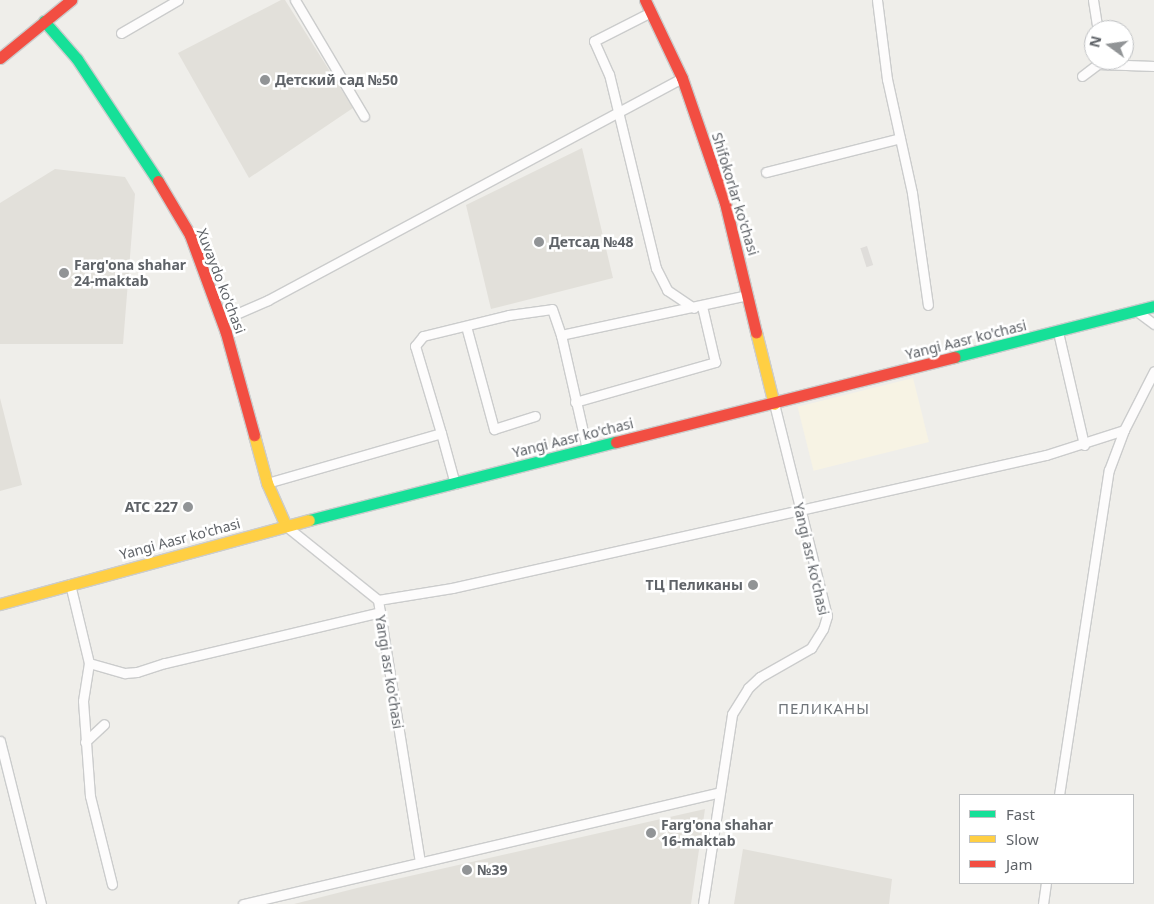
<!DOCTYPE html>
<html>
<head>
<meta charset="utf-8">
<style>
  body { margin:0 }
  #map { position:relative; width:1154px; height:904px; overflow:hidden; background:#efeeea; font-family:"Noto Sans",sans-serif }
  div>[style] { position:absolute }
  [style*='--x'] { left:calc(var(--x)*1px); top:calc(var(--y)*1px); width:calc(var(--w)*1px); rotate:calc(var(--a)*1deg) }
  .commercial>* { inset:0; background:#f7f3e4; transform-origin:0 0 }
  .industrial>* { inset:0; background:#dfddda; transform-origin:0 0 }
  .education>* { inset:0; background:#e2e0da }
  .roads { filter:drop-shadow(1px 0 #cbcccc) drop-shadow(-1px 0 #cbcccc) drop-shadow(0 1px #cbcccc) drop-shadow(0 -1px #cbcccc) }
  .street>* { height:9px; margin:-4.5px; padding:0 4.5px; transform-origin:4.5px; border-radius:4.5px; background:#fdfcfc }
  .fast>* { height:11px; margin:-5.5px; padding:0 5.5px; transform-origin:5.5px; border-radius:5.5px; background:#16e098 }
  .slow>* { height:11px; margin:-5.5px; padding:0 5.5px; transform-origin:5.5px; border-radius:5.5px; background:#ffcf43 }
  .jam>* { height:11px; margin:-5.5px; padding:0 5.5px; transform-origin:5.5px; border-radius:5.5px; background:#f24e42 }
  .dots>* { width:14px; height:14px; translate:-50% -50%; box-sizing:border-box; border:2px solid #fff; border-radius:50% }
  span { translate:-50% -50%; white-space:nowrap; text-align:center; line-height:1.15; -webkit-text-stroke:5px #fff; paint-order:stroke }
  .poi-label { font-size:14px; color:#5f6368; font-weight:700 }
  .left { translate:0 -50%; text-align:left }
  .right { translate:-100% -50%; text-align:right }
  .street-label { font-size:14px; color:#5f6368 }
  .neighbourhood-label { font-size:15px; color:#70757a; letter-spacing:1px }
  .legend { position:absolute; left:959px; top:794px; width:175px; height:90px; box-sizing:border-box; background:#fff; border:1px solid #bfc1c3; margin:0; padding:6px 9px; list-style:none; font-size:15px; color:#5f6368 }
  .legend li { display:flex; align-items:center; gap:10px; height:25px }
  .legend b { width:25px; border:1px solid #bfc1c3 }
  .north { position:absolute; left:1084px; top:20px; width:50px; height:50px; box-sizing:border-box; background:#fff; border:1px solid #bfc1c3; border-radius:50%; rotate:284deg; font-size:14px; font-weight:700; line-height:20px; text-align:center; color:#5f6368 }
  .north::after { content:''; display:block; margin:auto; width:18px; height:22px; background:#919496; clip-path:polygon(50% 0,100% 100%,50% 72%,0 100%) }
</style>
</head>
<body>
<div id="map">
  <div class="commercial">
    <div style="left:913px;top:378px;width:66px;height:119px;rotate:76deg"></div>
  </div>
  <div class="industrial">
    <div style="left:867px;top:246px;width:20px;height:7px;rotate:72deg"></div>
  </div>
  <div class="education">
    <div style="clip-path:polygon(281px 0,285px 0,353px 108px,249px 178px,178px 53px)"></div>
    <div style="clip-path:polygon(582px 148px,613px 278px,491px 309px,466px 205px)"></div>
    <div style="clip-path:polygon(55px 169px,125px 177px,135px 194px,123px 344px,0 344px,0 203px)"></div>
    <div style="clip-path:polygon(0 398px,22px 485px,0 491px)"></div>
    <div style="clip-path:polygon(705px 809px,691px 904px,294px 904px,357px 888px)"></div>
    <div style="clip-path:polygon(743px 849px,892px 879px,889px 904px,734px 904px)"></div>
  </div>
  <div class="roads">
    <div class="street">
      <div style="--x:295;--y:0;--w:135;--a:59.3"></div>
      <div style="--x:877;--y:0;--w:80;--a:82.8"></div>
      <div style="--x:887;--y:79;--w:117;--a:77.6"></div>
      <div style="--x:912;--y:193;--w:113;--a:81.9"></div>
      <div style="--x:1093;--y:0;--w:30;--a:81"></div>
      <div style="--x:651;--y:12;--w:64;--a:153"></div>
      <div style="--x:594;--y:41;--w:36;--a:66"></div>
      <div style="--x:609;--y:74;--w:200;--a:76.4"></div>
      <div style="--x:656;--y:268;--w:25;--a:63"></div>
      <div style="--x:667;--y:290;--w:32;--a:34"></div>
      <div style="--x:121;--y:33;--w:66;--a:-30.1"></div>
      <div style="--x:1098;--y:64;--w:56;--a:2"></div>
      <div style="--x:1082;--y:76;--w:20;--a:-37"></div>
      <div style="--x:1098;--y:64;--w:4;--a:-90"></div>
      <div style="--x:766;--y:172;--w:138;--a:-14.2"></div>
      <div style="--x:1138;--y:312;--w:20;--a:37"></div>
      <div style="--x:222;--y:320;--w:50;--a:-23.5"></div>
      <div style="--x:268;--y:300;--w:470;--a:-28.2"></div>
      <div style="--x:466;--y:326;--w:107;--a:74.8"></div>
      <div style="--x:494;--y:429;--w:43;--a:-17.6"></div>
      <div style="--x:1058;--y:332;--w:116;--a:77"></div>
      <div style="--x:561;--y:335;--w:117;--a:77.2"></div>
      <div style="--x:575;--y:402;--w:146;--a:-15.9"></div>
      <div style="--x:715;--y:362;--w:57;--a:-103.1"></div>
      <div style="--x:441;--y:433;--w:53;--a:74.6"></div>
      <div style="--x:267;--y:483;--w:181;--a:-16"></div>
      <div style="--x:441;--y:433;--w:91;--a:-106.6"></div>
      <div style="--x:415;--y:346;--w:13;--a:-51"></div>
      <div style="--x:423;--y:336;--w:89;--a:-13.7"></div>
      <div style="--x:509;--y:315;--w:43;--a:-7.9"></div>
      <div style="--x:552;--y:309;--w:28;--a:71"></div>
      <div style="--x:561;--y:335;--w:190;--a:-12.1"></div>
      <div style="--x:286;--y:526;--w:118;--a:38.8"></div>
      <div style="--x:378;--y:600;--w:264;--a:80.9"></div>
      <div style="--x:70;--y:584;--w:81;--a:76.5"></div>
      <div style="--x:89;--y:663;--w:38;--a:99"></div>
      <div style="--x:83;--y:701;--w:95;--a:85.8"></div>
      <div style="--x:90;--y:796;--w:91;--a:76"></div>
      <div style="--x:378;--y:600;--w:75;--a:-9.2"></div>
      <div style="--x:452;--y:588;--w:609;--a:-12.62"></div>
      <div style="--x:1046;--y:455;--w:82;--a:-17.8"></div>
      <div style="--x:89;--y:663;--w:37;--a:16"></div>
      <div style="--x:125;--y:673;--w:12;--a:-5"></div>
      <div style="--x:137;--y:672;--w:29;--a:-18"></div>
      <div style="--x:165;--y:663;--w:221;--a:-13.3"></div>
      <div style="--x:0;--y:741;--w:168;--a:75.9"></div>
      <div style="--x:85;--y:742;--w:26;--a:-43"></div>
      <div style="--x:1059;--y:795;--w:329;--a:-81.3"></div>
      <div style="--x:1109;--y:470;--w:43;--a:-69.4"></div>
      <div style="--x:1124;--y:430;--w:66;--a:-63"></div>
      <div style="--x:243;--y:904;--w:489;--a:-13.2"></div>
      <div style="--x:703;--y:904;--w:192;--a:-81.3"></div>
      <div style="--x:732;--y:714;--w:31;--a:-58"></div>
      <div style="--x:748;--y:688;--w:16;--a:-43"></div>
      <div style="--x:760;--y:677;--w:59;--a:-29.6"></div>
      <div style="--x:811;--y:648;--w:22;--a:-58"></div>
      <div style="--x:823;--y:629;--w:14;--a:-73"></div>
      <div style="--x:827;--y:616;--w:219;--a:-104"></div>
      <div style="--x:1043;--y:904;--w:21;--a:-82"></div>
    </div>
    <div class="fast">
      <div style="--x:44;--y:21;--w:50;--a:49"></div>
      <div style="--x:77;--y:59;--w:146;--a:56.4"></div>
      <div style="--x:954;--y:357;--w:206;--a:-14.3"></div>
      <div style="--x:309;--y:520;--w:317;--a:-14.3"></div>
    </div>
    <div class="slow">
      <div style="--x:756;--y:332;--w:74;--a:76"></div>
      <div style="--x:254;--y:435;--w:50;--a:74.8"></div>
      <div style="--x:267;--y:483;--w:47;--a:66.2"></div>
      <div style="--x:0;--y:604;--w:320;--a:-15.2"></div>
    </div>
    <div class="jam">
      <div style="--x:645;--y:0;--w:86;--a:64.6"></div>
      <div style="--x:682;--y:78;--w:132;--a:71"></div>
      <div style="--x:725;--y:203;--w:133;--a:76.5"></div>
      <div style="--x:0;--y:58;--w:92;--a:-39.2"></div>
      <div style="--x:158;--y:181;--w:63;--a:59.3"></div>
      <div style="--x:190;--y:235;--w:104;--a:69.8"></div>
      <div style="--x:226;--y:333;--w:106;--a:74.6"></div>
      <div style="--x:616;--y:442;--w:349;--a:-14.1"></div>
    </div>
  </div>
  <div class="dots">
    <div style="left:265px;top:80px;background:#919496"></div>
    <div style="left:539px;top:242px;background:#919496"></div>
    <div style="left:64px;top:273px;background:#919496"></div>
    <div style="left:188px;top:507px;background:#919496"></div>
    <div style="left:753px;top:585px;background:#919496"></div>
    <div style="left:651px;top:833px;background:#919496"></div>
    <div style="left:467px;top:870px;background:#919496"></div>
  </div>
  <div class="poi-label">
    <span class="left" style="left:275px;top:80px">Детский сад №50</span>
    <span class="left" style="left:549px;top:242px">Детсад №48</span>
    <span class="left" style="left:74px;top:273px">Farg'ona shahar<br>24-maktab</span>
    <span class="right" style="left:178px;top:507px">АТС 227</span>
    <span class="right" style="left:743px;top:585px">ТЦ Пеликаны</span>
    <span class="left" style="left:661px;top:833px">Farg'ona shahar<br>16-maktab</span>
    <span class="left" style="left:477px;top:870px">№39</span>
  </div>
  <div class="street-label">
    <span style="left:735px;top:194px;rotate:73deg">Shifokorlar ko'chasi</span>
    <span style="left:221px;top:281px;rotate:69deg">Xuvaydo ko'chasi</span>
    <span style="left:966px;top:340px;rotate:-14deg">Yangi Aasr ko'chasi</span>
    <span style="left:573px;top:438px;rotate:-14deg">Yangi Aasr ko'chasi</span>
    <span style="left:180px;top:539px;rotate:-15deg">Yangi Aasr ko'chasi</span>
    <span style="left:811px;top:559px;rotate:77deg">Yangi asr ko'chasi</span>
    <span style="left:389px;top:672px;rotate:81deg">Yangi asr ko'chasi</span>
  </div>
  <div class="neighbourhood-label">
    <span style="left:824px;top:709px">ПЕЛИКАНЫ</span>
  </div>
  <ul class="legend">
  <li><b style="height:6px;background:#16e098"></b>Fast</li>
  <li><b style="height:6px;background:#ffcf43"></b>Slow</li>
  <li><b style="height:6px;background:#f24e42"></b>Jam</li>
  </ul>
  <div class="north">N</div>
</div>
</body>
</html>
